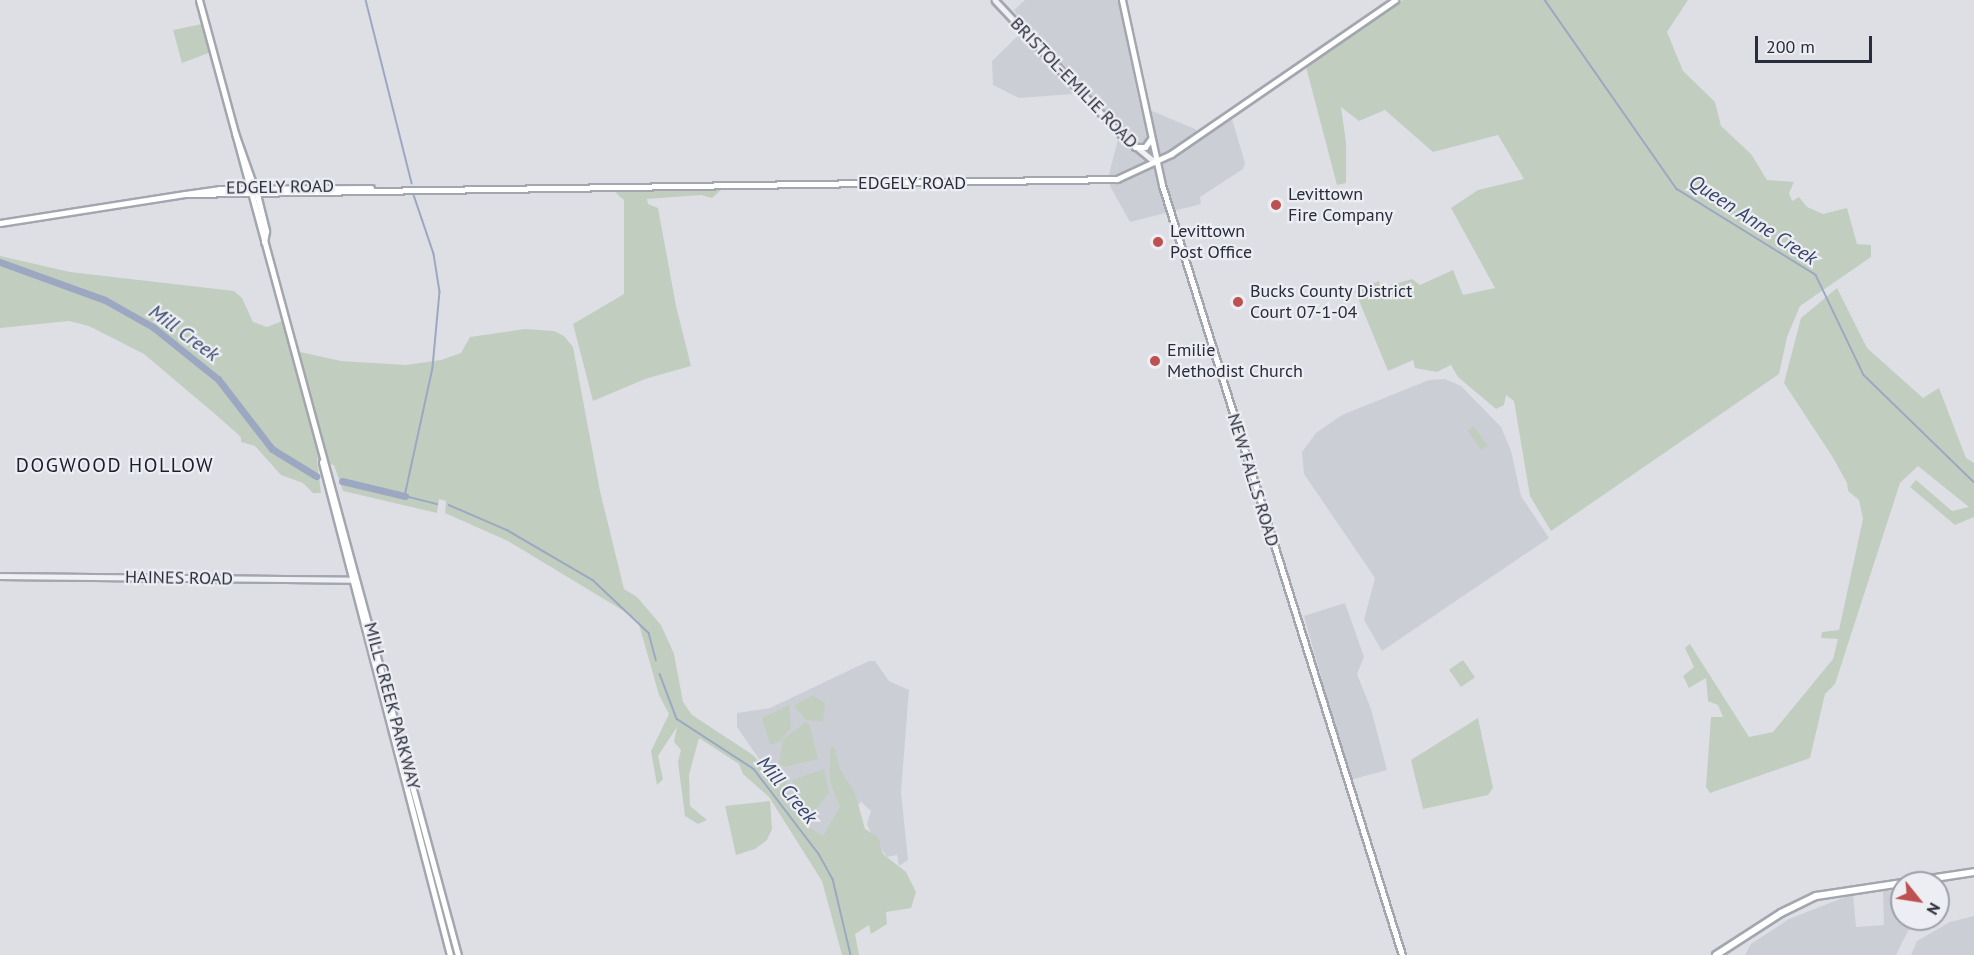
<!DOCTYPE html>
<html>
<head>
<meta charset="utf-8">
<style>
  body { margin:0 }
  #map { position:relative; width:1974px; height:955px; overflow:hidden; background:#dddfe5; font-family:"PT Sans",sans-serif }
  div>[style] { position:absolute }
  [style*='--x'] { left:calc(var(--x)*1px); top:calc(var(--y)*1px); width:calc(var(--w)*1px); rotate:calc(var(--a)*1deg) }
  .built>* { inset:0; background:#ccced6 }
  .green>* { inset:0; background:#c1cebf; transform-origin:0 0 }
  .stream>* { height:1.5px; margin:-0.75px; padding:0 0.75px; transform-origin:0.75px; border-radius:0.75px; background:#9ca8c2 }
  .river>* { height:7px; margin:-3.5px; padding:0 3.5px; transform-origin:3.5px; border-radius:3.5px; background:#9ca8c2 }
  .roads { filter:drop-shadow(2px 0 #a3a6ae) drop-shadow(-2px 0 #a3a6ae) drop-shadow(0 2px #a3a6ae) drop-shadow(0 -2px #a3a6ae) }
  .tertiary>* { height:4.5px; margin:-2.25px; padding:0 2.25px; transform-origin:2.25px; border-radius:2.25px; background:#eff0f4 }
  .secondary>* { height:5px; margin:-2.5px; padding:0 2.5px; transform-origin:2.5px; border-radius:2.5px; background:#fff }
  .primary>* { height:6px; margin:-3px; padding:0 3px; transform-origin:3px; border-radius:3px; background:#fff }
  .dots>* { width:16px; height:16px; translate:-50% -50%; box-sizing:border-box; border:3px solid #eceef3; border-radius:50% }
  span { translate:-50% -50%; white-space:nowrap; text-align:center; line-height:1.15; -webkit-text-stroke:4.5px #eceef3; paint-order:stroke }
  .street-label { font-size:18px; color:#292c3a }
  .poi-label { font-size:18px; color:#292c3a }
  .left { translate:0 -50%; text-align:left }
  .water-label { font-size:20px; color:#384669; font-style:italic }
  .neighbourhood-label { font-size:20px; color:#1b1e2b; letter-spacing:1.5px }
  .north { position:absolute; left:1890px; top:871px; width:60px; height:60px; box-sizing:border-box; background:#eceef3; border:2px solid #9ea0a9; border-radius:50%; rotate:120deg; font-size:16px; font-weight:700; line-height:24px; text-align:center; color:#292c3a }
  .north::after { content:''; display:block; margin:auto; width:21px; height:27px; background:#bd514f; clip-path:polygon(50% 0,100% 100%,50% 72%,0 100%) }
  .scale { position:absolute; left:1755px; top:36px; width:117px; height:27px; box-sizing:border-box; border:3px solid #292c3a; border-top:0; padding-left:8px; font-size:18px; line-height:21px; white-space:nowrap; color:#292c3a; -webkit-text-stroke:4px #eceef3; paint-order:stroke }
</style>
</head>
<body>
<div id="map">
  <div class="built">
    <div style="clip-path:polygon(1025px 0,1118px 0,1140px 106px,1195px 129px,1202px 138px,1232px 119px,1245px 163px,1243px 169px,1200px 197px,1201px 204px,1130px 222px,1110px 186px,1109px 174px,1121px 128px,1086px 93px,1019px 98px,993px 85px,992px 61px,1026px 28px,1014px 10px)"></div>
    <div style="clip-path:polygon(1445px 379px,1461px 386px,1501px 427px,1511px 451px,1521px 496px,1549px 538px,1382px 651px,1364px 620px,1375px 578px,1304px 474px,1302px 452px,1316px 433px,1342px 415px,1429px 380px)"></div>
    <div style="clip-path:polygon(1345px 603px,1364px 657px,1357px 674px,1371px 709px,1387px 770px,1350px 780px,1304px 616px)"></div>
    <div style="clip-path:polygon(869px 661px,875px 661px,889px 681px,909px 690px,901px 792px,908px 860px,899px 866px,897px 855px,887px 857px,872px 835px,867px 824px,871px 811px,861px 802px,819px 846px,737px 727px,737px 713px,770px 708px)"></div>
    <div style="clip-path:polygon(1902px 890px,1902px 919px,1914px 919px,1896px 955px,1745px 955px,1751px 944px,1789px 919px,1853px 894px,1856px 927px,1884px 925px,1883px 891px)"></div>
    <div style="clip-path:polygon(1974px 916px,1974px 955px,1911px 955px,1917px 941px,1950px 922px)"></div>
  </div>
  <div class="green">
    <div style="clip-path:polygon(1403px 0,1688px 0,1667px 32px,1683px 71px,1715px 102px,1721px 126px,1751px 154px,1767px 180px,1794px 182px,1789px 193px,1792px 201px,1799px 197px,1807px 207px,1823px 214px,1847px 208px,1857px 244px,1871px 245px,1871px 257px,1800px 306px,1787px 337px,1779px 374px,1551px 531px,1530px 496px,1514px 401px,1506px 395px,1504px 405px,1496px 409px,1458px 377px,1451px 365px,1437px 372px,1415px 368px,1413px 360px,1388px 371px,1355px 291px,1379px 281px,1382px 295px,1390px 292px,1391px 285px,1412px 279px,1420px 285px,1453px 270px,1463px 295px,1495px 288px,1451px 208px,1478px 190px,1524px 179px,1498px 135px,1433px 152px,1385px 110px,1359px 121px,1341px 107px,1346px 142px,1346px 183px,1337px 185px,1306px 67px)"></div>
    <div style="clip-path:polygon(202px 24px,211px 52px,182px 63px,173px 30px)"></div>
    <div style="clip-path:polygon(719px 187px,721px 190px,712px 198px,701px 195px,647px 199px,648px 204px,658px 208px,676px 306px,691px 366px,645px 379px,593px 401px,573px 324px,624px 294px,624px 200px,616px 193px,619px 188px)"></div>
    <div style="clip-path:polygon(0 256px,70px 272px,234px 291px,242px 298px,253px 322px,267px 327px,290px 318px,300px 352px,341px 361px,406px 365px,441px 360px,461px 353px,470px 337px,525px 329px,554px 331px,564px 336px,573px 347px,600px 491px,624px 589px,637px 597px,661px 625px,674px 654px,683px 702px,692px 715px,753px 755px,770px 774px,784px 773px,789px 789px,783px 795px,804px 824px,823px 836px,840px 807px,830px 782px,830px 748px,834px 746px,840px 769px,855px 793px,865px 829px,878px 837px,883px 854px,906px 872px,916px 892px,911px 908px,886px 912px,887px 924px,871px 934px,869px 925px,855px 934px,859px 955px,842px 955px,822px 881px,769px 797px,743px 774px,739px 764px,699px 738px,689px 775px,690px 806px,707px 820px,698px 824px,685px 816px,678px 762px,681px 750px,674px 742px,677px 727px,658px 756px,663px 779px,657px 785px,651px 751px,669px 714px,659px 695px,638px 621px,632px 616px,508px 541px,445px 513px,446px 501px,439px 499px,437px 513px,343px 491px,334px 465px,327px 464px,321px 453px,317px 460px,321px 493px,313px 493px,303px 483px,281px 475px,255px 446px,241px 442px,241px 437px,215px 414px,144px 354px,89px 326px,69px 321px,0 328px)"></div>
    <div style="clip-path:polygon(1837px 288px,1867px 348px,1923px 398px,1939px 388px,1966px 458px,1974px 463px,1974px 517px,1955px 525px,1910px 487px,1916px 480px,1952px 511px,1969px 507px,1918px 466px,1900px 483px,1835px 684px,1825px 694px,1810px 758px,1710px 793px,1706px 787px,1711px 717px,1723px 717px,1718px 705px,1708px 701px,1706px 678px,1689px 688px,1683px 676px,1694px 667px,1685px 648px,1690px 644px,1749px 737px,1773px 732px,1833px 659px,1838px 639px,1821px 638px,1822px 632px,1839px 630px,1863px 519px,1859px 500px,1848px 491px,1847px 483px,1832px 456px,1784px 383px,1801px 318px)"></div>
    <div style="left:1474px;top:426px;width:24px;height:8px;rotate:55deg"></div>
    <div style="left:1463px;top:660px;width:21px;height:17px;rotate:55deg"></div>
    <div style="clip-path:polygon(813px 695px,825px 703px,823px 722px,806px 720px,794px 706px)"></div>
    <div style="clip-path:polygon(789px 705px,791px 728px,780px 741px,770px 745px,762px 718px)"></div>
    <div style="clip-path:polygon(1478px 718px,1493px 788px,1488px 795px,1423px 809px,1411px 760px)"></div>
    <div style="clip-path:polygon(806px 722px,810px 726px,818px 759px,785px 767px,779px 764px,783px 739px)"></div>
    <div style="clip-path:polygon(824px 769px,829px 793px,818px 807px,803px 816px,792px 780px)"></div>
    <div style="clip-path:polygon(770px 801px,772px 829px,767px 840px,755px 849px,736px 855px,725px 806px)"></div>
  </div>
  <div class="stream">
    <div style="--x:366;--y:0;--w:189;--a:75.9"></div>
    <div style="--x:1545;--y:0;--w:231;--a:55.1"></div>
    <div style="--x:1677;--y:189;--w:163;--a:31.7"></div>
    <div style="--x:1816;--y:275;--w:111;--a:64.4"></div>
    <div style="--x:1864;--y:375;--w:153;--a:44.2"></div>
    <div style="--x:413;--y:192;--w:65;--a:71.3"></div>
    <div style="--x:434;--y:254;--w:38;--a:81"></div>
    <div style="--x:440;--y:292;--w:76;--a:95.3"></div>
    <div style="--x:433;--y:368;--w:131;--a:102.3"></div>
    <div style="--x:405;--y:496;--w:33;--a:14"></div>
    <div style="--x:449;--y:505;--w:63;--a:23.3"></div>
    <div style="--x:507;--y:530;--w:99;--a:30.2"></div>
    <div style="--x:593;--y:580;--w:77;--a:43.4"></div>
    <div style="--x:649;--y:633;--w:28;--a:75"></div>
    <div style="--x:660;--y:674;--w:48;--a:69.3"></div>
    <div style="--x:677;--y:719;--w:92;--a:33"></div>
    <div style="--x:754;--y:769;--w:107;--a:52.6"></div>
    <div style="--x:819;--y:854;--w:29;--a:61"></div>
    <div style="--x:833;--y:879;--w:78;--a:76.7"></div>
  </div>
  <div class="river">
    <div style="--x:0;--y:262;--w:112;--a:19.9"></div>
    <div style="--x:105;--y:300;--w:55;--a:29.4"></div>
    <div style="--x:153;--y:327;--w:83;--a:38.7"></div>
    <div style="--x:218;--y:379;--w:88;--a:52.4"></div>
    <div style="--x:272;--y:449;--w:52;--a:31.5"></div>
    <div style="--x:342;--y:481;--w:65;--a:13.4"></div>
  </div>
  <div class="roads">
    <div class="tertiary">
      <div style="--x:995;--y:0;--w:184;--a:46.8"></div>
      <div style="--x:1121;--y:134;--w:44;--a:39.5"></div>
      <div style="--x:0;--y:576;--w:354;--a:0.6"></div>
    </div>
    <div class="secondary">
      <div style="--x:199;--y:0;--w:989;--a:74.83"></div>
      <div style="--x:1122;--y:0;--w:189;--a:77.8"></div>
      <div style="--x:1162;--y:185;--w:807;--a:72.69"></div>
      <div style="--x:235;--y:133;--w:69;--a:70.5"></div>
      <div style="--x:258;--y:198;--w:34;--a:76"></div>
      <div style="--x:266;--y:231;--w:11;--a:100"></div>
      <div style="--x:1135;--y:147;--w:10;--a:0"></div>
      <div style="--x:1145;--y:147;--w:9;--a:-54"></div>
      <div style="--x:185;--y:194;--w:34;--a:-8"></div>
      <div style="--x:219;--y:189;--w:152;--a:-0.4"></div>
      <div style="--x:0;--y:223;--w:187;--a:-8.9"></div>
      <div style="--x:185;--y:194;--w:932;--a:-0.92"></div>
      <div style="--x:1117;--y:179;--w:60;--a:-24.8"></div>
      <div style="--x:1171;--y:154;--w:272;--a:-34.5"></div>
      <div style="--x:322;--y:462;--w:509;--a:75.45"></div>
    </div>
    <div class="primary">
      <div style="--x:1716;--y:955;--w:77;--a:-32.9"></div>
      <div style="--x:1781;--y:913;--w:39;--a:-26"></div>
      <div style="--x:1816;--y:896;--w:160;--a:-8.6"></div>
    </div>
  </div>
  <div class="dots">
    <div style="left:1276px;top:205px;background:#bd514f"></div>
    <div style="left:1158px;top:242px;background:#bd514f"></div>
    <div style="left:1238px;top:302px;background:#bd514f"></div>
    <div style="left:1155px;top:361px;background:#bd514f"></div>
  </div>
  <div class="street-label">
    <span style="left:1074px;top:83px;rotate:46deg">BRISTOL-EMILIE ROAD</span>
    <span style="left:912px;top:183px">EDGELY ROAD</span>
    <span style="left:280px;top:187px;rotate:-1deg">EDGELY ROAD</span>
    <span style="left:1253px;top:480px;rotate:73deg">NEW FALLS ROAD</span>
    <span style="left:179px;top:578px;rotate:1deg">HAINES ROAD</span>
    <span style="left:392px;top:706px;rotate:75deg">MILL CREEK PARKWAY</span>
  </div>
  <div class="poi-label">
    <span class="left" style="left:1288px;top:205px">Levittown<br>Fire Company</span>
    <span class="left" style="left:1170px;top:242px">Levittown<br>Post Office</span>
    <span class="left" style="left:1250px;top:302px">Bucks County District<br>Court 07-1-04</span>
    <span class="left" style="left:1167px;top:361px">Emilie<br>Methodist Church</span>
  </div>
  <div class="water-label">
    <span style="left:1753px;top:220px;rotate:33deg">Queen Anne Creek</span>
    <span style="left:184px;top:333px;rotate:36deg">Mill Creek</span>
    <span style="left:787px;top:790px;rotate:50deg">Mill Creek</span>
  </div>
  <div class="neighbourhood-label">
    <span style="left:115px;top:465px">DOGWOOD HOLLOW</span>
  </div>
  <div class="north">N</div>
  <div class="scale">200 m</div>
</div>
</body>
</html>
